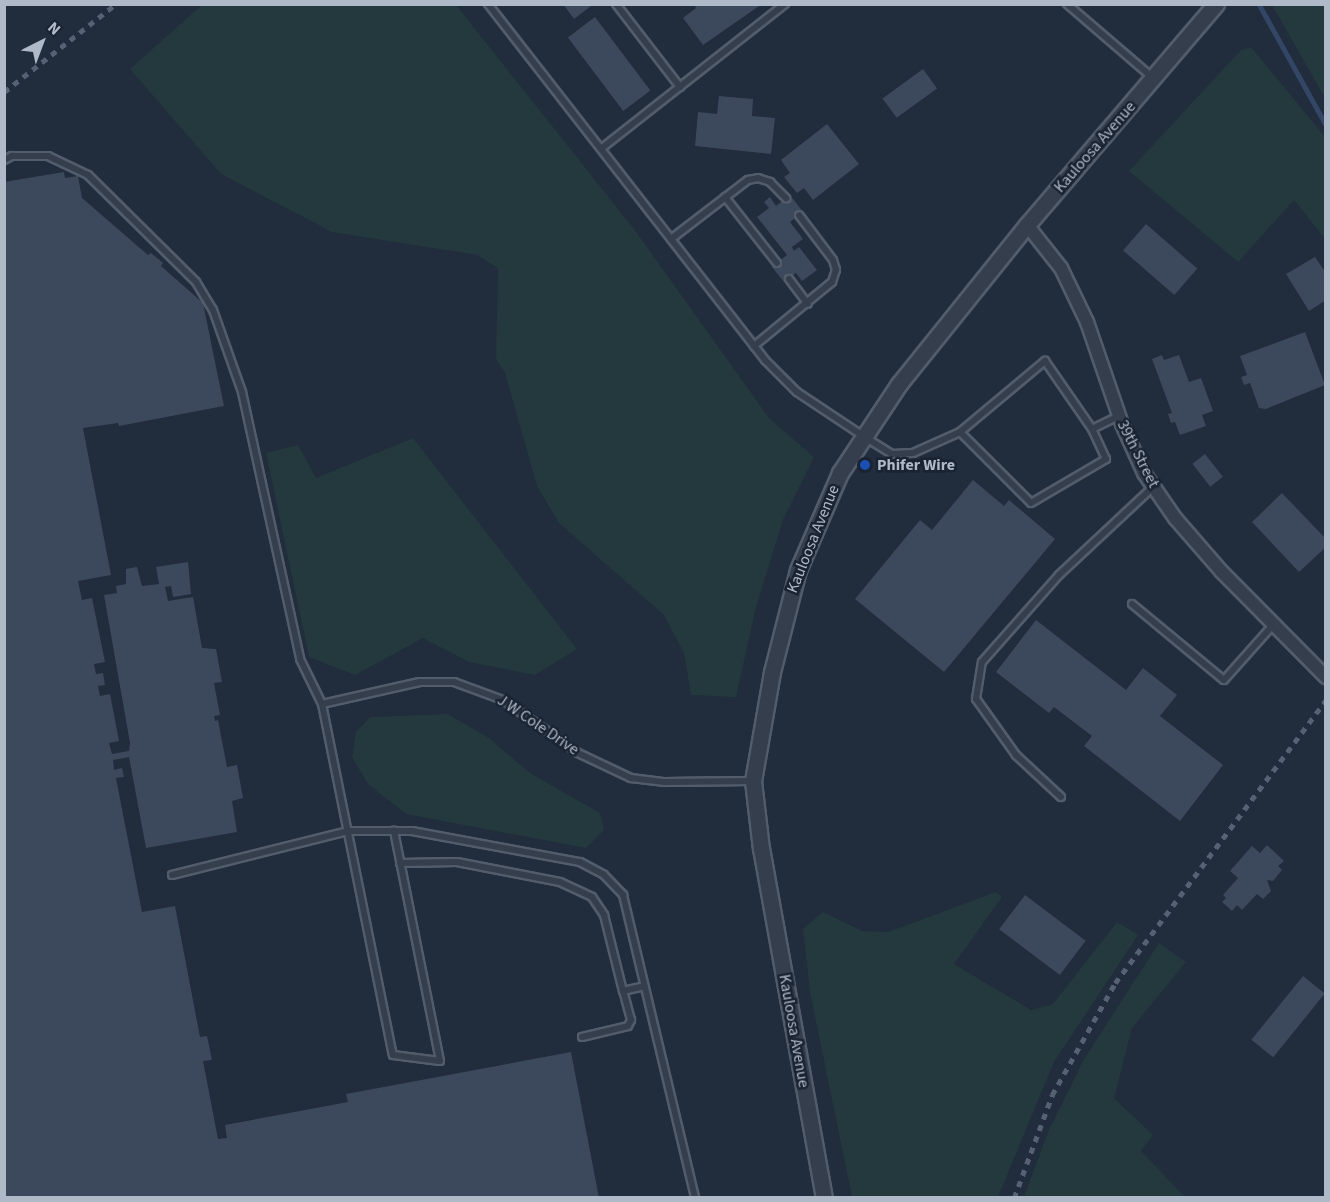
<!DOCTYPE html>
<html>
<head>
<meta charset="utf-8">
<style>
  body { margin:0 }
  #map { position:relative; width:1330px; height:1202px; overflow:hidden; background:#212c3c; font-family:"Source Sans 3",sans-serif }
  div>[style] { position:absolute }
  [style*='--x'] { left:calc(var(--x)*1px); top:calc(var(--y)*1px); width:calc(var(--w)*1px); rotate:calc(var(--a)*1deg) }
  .green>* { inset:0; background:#23393d }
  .stream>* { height:4.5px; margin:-2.25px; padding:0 2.25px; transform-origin:2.25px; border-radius:2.25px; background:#334665 }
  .building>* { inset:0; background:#3c495c; transform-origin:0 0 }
  .roads { filter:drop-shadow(2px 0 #535c6a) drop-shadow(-2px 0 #535c6a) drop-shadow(0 2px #535c6a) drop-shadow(0 -2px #535c6a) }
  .service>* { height:6px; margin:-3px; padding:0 3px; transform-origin:3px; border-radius:3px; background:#353e4c }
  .minor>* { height:12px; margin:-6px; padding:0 6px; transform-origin:6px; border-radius:6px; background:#353e4c }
  .tertiary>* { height:15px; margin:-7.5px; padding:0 7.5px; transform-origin:7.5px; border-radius:7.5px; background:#353e4c }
  .rail>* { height:4.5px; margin-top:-2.25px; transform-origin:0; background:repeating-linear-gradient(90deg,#566274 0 6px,transparent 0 12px) }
  .dots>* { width:16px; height:16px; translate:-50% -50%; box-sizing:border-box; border:3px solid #1a2331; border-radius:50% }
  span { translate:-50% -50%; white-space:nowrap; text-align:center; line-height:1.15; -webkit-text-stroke:5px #1a2331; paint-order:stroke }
  .street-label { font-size:16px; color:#b0b9c8 }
  .poi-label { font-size:16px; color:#b0b9c8; font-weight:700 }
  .left { translate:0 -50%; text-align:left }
  .frame { position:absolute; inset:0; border:6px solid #b0b9c8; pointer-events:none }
  .north { position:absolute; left:12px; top:12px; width:60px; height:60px; -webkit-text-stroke:4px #1a2331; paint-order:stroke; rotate:42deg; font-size:16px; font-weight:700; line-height:24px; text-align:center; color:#b0b9c8 }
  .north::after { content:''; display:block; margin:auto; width:21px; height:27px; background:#b0b9c8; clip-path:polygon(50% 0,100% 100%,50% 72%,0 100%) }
</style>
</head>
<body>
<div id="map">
  <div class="green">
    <div style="clip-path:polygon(203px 4px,456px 5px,634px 229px,769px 418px,814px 457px,783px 520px,756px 607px,736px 697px,691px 695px,684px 653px,664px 615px,559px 523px,537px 486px,505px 373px,496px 359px,498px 268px,477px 255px,332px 232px,221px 174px,130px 69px)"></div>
    <div style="clip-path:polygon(1272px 5px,1325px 5px,1325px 98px)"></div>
    <div style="clip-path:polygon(1251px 47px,1325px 137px,1325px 239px,1294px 200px,1238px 262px,1129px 171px,1241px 50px)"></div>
    <div style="clip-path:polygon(413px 438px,577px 649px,535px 675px,469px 662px,423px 638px,355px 675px,309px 657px,266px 453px,298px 445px,316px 478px)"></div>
    <div style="clip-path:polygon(448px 714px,489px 738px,530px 773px,600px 813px,604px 830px,586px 848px,406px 814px,368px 784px,352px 757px,356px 732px,370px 717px)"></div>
    <div style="clip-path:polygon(996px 892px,1002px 897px,954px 964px,1031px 1010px,1053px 1004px,1117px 922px,1138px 935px,1054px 1062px,998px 1197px,852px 1197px,810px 992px,803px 929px,823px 912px,862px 931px,888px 932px)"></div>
    <div style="clip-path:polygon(1159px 943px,1186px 962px,1132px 1028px,1114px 1098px,1153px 1135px,1141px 1151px,1185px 1197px,1024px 1197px,1048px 1132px,1084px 1059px)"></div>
  </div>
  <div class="stream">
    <div style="--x:1259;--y:4;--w:138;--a:61"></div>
  </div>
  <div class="building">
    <div style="clip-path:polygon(563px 4px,590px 4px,591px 6px,574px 19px)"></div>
    <div style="clip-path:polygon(694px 4px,762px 4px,703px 45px,683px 18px,696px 8px)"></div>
    <div style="left:595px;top:17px;width:92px;height:34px;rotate:53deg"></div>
    <div style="left:923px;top:69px;width:24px;height:50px;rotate:54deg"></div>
    <div style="clip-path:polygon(719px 96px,753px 99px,752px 116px,775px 118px,771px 154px,695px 146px,698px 112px,717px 114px)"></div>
    <div style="clip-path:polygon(827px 124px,859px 164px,813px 200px,804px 188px,797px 193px,784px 177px,790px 173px,781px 160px)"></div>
    <div style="clip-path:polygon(64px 172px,65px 178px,78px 176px,82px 198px,148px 255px,151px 253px,163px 263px,161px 266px,203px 303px,224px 406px,119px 426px,118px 423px,83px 428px,111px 575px,78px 581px,82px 600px,92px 598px,105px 662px,94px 664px,96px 674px,103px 673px,105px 685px,98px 686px,100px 696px,110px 694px,119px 741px,109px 743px,112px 754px,129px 751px,130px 743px,104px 595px,117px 593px,116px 586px,126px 584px,126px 569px,137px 567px,142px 586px,159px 584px,156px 567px,188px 562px,191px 594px,173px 597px,171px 586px,165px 587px,168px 601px,193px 597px,202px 648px,216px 649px,222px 682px,214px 683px,220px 715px,214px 716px,215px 721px,218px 720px,227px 767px,237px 765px,243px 798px,232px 801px,237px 832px,146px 848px,129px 757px,113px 760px,114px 770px,122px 768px,124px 777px,116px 778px,142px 912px,175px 906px,200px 1037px,207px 1036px,212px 1060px,203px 1061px,218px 1139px,227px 1138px,225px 1125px,348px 1102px,346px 1094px,571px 1052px,599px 1198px,4px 1198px,4px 182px)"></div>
    <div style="clip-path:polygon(790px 195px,803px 212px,790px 222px,803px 239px,792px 247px,794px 251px,799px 247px,817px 270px,802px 281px,796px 273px,784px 282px,772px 267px,787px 255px,757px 217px,769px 208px,764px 202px,770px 197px,776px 206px)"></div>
    <div style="left:1146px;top:224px;width:68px;height:35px;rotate:41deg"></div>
    <div style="clip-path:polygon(1315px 257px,1326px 273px,1326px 300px,1309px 311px,1286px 274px)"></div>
    <div style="clip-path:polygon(1305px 332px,1325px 385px,1266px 409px,1259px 408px,1250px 383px,1244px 385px,1241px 377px,1247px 375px,1240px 356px)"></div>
    <div style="clip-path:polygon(1162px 355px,1164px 360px,1179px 355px,1189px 382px,1201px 378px,1213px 411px,1202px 415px,1206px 426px,1180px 435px,1175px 422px,1171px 423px,1168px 414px,1172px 413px,1152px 359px)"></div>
    <div style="left:1205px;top:454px;width:29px;height:16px;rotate:52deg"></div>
    <div style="clip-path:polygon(973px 480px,1004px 506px,1009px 500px,1055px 539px,944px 672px,855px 599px,920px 520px,932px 530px)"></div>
    <div style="clip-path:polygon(1282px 493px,1326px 539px,1326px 547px,1299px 572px,1252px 522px)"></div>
    <div style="clip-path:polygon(1036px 620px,1126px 690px,1143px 668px,1177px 695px,1160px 716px,1223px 765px,1180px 821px,1084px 746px,1092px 736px,1054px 707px,1049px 713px,996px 672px)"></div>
    <div style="clip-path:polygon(1267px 845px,1284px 861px,1278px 866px,1282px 870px,1273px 881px,1267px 880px,1271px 891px,1263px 899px,1257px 894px,1242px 910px,1237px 905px,1232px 911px,1222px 902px,1226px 898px,1223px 895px,1238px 878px,1230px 871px,1252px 846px,1260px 853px)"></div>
    <div style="left:1025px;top:895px;width:76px;height:43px;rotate:37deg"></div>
    <div style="left:1303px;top:976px;width:28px;height:82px;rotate:39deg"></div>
  </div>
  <div class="roads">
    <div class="service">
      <div style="--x:488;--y:4;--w:451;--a:52.1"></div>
      <div style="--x:765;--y:360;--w:45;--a:45"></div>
      <div style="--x:797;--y:392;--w:79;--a:33.7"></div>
      <div style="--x:863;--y:436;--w:34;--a:32"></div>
      <div style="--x:892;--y:454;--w:21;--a:-3"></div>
      <div style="--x:913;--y:453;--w:51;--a:-24.1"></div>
      <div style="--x:960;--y:432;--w:111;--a:-39.9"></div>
      <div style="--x:1045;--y:361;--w:83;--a:55.3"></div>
      <div style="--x:1092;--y:429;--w:30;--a:-26"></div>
      <div style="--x:616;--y:4;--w:105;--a:52.4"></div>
      <div style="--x:1067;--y:4;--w:113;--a:40.7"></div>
      <div style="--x:602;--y:148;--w:233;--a:-38.2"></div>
      <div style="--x:4;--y:160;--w:9;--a:-27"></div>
      <div style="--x:12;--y:156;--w:36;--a:0"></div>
      <div style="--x:48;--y:156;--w:44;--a:25.4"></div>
      <div style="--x:88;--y:175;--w:152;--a:44.7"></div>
      <div style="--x:196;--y:282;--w:33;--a:59"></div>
      <div style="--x:213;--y:310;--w:87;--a:70.5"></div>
      <div style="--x:242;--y:392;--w:273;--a:77.7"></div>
      <div style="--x:300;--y:659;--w:50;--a:63.9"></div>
      <div style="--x:322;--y:704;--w:358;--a:78.6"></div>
      <div style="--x:393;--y:1055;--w:47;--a:7.3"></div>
      <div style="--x:440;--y:1061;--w:235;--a:-101.3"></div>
      <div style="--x:725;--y:197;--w:84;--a:51.8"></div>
      <div style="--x:671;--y:239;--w:97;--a:-37.5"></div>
      <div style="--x:748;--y:180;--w:10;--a:-11"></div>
      <div style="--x:758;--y:178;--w:13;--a:18"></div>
      <div style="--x:770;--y:182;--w:23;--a:45"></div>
      <div style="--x:789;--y:279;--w:31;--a:53"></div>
      <div style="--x:754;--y:346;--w:101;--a:-39.4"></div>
      <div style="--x:832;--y:282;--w:13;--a:-72"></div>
      <div style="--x:836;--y:270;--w:10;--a:-107"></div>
      <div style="--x:833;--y:260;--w:56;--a:-127.1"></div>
      <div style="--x:960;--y:432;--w:100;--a:45"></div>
      <div style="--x:1031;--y:503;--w:87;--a:-30.4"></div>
      <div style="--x:1106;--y:459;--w:33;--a:-115"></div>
      <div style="--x:1132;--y:604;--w:119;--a:39.6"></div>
      <div style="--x:1224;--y:680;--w:74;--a:-48.3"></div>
      <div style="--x:322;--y:704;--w:100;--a:-12.7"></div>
      <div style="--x:420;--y:682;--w:34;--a:0"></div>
      <div style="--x:454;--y:682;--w:52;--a:20.2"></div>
      <div style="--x:503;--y:700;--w:92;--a:35.2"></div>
      <div style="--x:578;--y:753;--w:59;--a:25.3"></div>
      <div style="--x:631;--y:778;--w:34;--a:7"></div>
      <div style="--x:665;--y:782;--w:87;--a:-0.7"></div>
      <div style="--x:1061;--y:797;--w:62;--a:-137"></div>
      <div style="--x:1016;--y:755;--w:69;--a:-125.5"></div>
      <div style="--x:976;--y:699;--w:37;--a:-81"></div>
      <div style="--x:982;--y:662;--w:116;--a:-48.5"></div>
      <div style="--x:1059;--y:575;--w:129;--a:-43.1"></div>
      <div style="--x:400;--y:863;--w:57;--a:-1"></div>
      <div style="--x:457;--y:862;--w:105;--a:11"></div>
      <div style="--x:560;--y:882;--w:35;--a:25"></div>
      <div style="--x:592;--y:897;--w:22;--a:56"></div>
      <div style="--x:604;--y:915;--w:78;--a:76"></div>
      <div style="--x:623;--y:991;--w:22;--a:-13"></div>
      <div style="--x:172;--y:875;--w:181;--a:-14"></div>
      <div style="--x:348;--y:831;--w:64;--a:0"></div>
      <div style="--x:412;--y:831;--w:171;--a:10.5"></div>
      <div style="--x:580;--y:862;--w:27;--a:28"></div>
      <div style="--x:604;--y:875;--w:28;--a:46"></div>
      <div style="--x:623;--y:895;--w:311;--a:76.6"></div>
      <div style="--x:582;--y:1037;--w:47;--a:-13.4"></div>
      <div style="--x:628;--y:1026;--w:7;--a:-63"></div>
      <div style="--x:631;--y:1020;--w:30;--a:-105"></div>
    </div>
    <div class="minor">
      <div style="--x:1027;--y:225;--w:55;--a:51.7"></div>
      <div style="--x:1061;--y:268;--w:60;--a:64.3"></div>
      <div style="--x:1087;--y:322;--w:108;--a:71.1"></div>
      <div style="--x:1122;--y:424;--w:54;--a:65.8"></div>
      <div style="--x:1144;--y:473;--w:55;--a:55.4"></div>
      <div style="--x:1175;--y:518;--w:72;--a:49"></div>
      <div style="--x:1222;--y:572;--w:148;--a:45.3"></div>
    </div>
    <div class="tertiary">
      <div style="--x:824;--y:1198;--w:355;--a:-100.2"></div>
      <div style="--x:761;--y:849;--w:68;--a:-96.7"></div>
      <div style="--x:753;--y:781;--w:111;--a:-80.1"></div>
      <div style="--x:772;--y:672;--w:105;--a:-75.7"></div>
      <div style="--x:798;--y:570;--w:106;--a:-66.6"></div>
      <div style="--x:840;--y:473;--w:107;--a:-56.5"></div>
      <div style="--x:899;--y:384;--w:204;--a:-51.2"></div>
      <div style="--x:1027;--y:225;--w:291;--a:-49.5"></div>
    </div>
  </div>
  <div class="rail">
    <div style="--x:4;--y:92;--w:142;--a:-38.2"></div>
    <div style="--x:1014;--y:1198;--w:110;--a:-69.7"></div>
    <div style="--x:1052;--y:1095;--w:129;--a:-60.6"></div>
    <div style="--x:1115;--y:983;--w:353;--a:-53.3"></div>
  </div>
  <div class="dots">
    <div style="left:865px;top:465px;background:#1a4fb4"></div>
  </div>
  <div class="street-label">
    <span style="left:1095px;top:147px;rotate:-49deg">Kauloosa Avenue</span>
    <span style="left:1138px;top:454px;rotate:63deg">39th Street</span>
    <span style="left:813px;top:539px;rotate:-68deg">Kauloosa Avenue</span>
    <span style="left:538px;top:725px;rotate:34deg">J W Cole Drive</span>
    <span style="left:794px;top:1031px;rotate:80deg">Kauloosa Avenue</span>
  </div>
  <div class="poi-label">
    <span class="left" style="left:877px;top:465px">Phifer Wire</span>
  </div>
  <div class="frame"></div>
  <div class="north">N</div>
</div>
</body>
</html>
